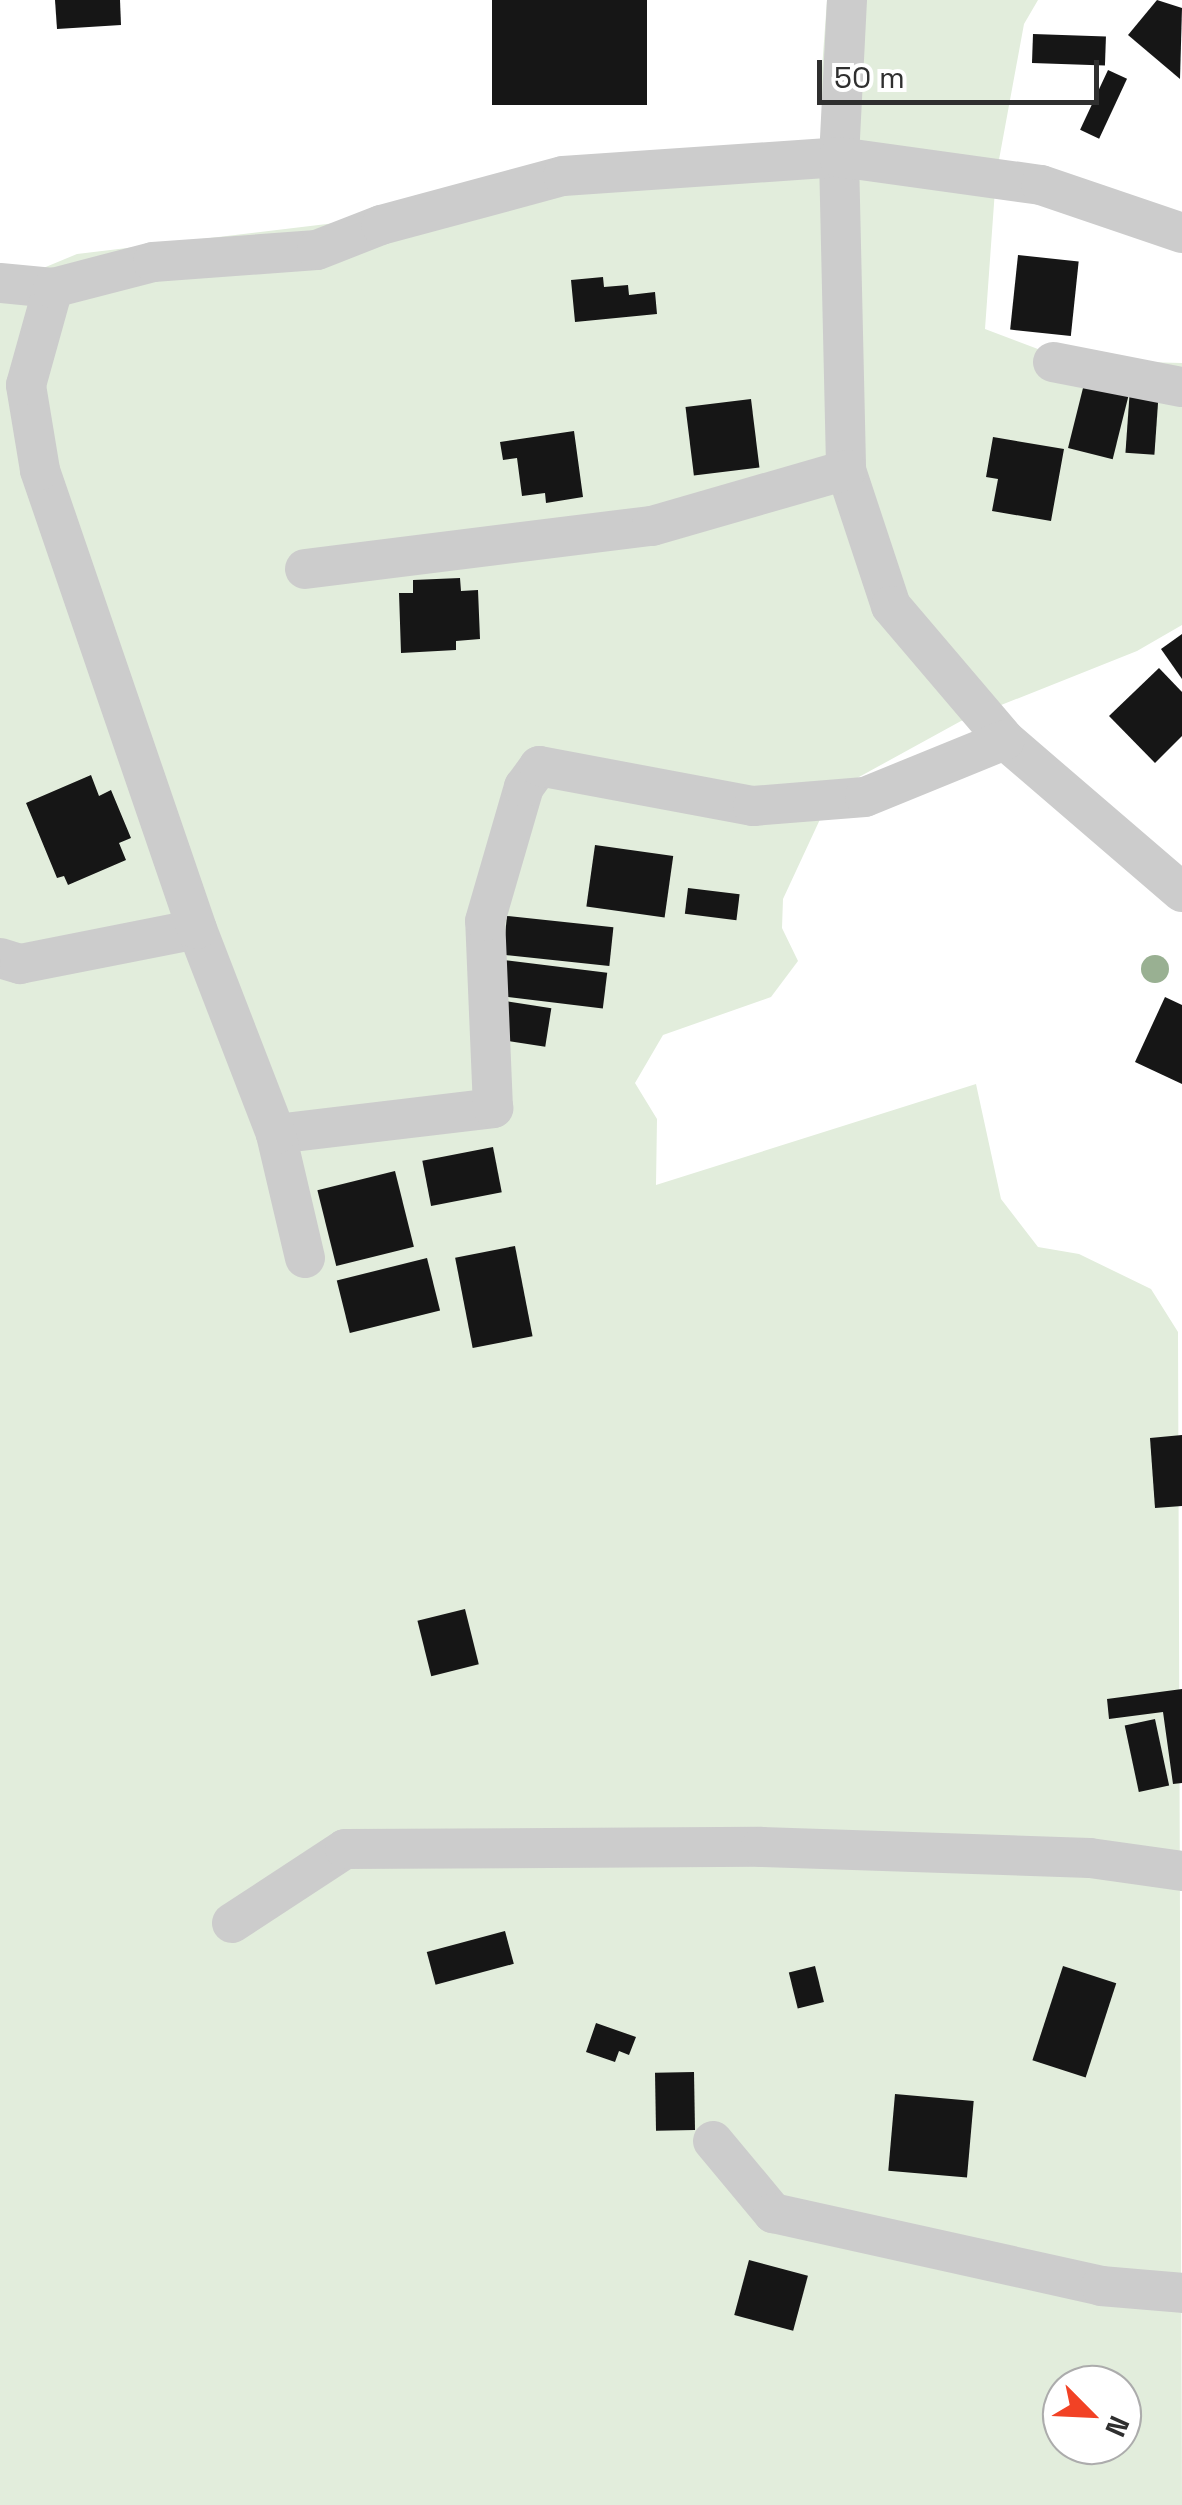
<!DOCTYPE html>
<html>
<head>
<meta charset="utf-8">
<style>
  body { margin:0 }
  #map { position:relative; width:1182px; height:2505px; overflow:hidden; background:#fff; font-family:"Space Grotesk",sans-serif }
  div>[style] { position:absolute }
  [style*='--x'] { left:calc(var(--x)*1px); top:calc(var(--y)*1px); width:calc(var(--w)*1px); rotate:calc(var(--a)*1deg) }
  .green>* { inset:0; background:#e2eddc }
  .building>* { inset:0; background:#161616; transform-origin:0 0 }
  .minor>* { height:40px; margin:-20px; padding:0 20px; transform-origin:20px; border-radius:20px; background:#ccc }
  .trees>* { width:28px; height:28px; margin:-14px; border-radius:50%; background:#99b092 }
  span { translate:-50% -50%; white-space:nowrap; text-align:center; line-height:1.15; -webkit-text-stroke:10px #fff; paint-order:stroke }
  .north { position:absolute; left:1042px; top:2365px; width:100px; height:100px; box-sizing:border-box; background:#fff; border:2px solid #acacac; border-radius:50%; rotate:114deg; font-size:28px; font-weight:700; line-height:40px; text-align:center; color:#2f2f2f }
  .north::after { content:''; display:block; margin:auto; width:35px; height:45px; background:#f24225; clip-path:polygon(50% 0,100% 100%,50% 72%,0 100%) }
  .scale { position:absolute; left:817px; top:60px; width:282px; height:45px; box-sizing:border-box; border:5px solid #2f2f2f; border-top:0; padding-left:12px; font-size:30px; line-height:35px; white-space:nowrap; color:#2f2f2f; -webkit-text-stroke:8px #fff; paint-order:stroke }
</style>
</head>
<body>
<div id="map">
  <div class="green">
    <div style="clip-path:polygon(evenodd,827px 0,1038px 0,1024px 24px,996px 176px,985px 329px,1067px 360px,1182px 363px,1182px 625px,1137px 651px,961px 721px,859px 777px,822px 815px,783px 899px,782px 928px,798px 961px,771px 997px,663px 1035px,635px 1083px,657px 1119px,656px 1185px,976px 1084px,1001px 1199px,1038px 1247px,1079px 1254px,1151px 1289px,1178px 1332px,1182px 2505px,0 2505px,0 286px,77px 254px,827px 164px,821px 82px,827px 0,1062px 2385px,1122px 2385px,1122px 2445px,1062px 2445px,1062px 2385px)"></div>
  </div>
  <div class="building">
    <div style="clip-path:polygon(55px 0,120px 0,121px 25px,57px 29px)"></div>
    <div style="left:492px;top:0;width:155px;height:105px"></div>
    <div style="clip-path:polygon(1157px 0,1182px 8px,1180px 79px,1128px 35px)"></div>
    <div style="left:1033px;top:34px;width:73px;height:29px;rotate:2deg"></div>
    <div style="left:1108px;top:70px;width:21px;height:66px;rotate:25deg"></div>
    <div style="left:1018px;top:255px;width:61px;height:75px;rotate:6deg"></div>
    <div style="clip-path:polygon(603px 277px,604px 287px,628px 285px,629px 295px,655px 292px,657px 314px,575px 322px,571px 280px)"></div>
    <div style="left:1084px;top:384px;width:46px;height:66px;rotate:14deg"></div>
    <div style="left:1130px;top:388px;width:29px;height:65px;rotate:4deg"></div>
    <div style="left:751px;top:399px;width:69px;height:66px;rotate:83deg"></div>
    <div style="clip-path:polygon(574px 431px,583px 497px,546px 503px,545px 493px,522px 496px,517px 458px,503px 460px,500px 442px)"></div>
    <div style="clip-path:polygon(993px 437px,1064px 449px,1051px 521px,992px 511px,998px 479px,986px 477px)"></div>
    <div style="clip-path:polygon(460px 578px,461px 591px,478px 590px,480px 639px,456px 641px,456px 650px,401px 653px,399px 593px,413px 593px,413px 580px)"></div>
    <div style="clip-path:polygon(1182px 634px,1182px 679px,1161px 649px)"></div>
    <div style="clip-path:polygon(1159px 668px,1182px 692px,1182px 736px,1155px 763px,1109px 716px)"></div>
    <div style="clip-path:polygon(91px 775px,99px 796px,111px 790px,131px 838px,119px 843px,126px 860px,68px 885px,64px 876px,57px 878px,26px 803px)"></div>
    <div style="left:595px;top:845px;width:79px;height:62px;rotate:8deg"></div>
    <div style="left:688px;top:888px;width:52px;height:26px;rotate:7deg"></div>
    <div style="left:507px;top:916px;width:107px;height:39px;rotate:6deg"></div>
    <div style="left:503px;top:960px;width:105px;height:36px;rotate:7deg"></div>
    <div style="clip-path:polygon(1165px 997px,1182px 1005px,1182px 1084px,1135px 1062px)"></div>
    <div style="left:499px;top:1000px;width:53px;height:39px;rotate:9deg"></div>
    <div style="left:493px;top:1147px;width:46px;height:72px;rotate:79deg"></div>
    <div style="left:395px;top:1171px;width:78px;height:80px;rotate:76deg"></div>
    <div style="left:515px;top:1246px;width:92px;height:61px;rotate:79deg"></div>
    <div style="left:427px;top:1258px;width:54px;height:93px;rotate:76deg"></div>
    <div style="clip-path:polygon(1182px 1435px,1182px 1506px,1155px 1508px,1150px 1438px)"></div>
    <div style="left:465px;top:1609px;width:57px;height:49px;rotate:76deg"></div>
    <div style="clip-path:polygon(1182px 1689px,1182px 1783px,1173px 1784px,1163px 1712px,1109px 1719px,1107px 1699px)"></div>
    <div style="left:1155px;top:1719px;width:68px;height:31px;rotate:78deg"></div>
    <div style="left:505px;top:1931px;width:34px;height:81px;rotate:75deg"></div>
    <div style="left:815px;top:1966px;width:37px;height:27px;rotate:76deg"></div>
    <div style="left:1063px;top:1966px;width:56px;height:99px;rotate:18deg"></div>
    <div style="clip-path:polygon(596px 2023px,636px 2037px,629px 2055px,619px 2051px,615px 2062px,586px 2052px)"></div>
    <div style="left:694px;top:2072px;width:58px;height:39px;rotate:89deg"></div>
    <div style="left:895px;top:2094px;width:79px;height:77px;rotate:5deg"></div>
    <div style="left:749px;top:2260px;width:61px;height:57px;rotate:15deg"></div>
  </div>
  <div class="minor">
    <div style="--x:847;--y:0;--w:157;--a:92.9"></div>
    <div style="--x:839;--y:157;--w:313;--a:88.7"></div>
    <div style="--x:846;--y:470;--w:143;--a:71.7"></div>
    <div style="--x:891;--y:606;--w:176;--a:49.6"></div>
    <div style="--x:1005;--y:740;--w:233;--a:40.7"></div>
    <div style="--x:0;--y:283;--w:53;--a:5.4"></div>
    <div style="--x:1053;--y:362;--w:131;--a:11"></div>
    <div style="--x:305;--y:569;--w:350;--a:-7.1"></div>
    <div style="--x:652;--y:526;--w:202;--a:-16.1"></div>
    <div style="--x:0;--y:958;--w:21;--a:17"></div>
    <div style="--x:20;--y:964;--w:180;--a:-11.2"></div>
    <div style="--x:276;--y:1134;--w:219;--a:-6.8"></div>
    <div style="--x:493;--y:1108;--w:187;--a:-92.4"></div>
    <div style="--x:485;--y:921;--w:140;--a:-73.8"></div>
    <div style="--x:524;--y:787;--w:26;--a:-54"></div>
    <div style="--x:539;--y:766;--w:218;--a:10.6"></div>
    <div style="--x:753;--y:806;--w:112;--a:-4.6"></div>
    <div style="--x:865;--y:797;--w:151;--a:-22.2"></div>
    <div style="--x:305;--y:1258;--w:127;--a:-103.2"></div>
    <div style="--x:276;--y:1134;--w:220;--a:-111.1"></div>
    <div style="--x:197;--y:929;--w:485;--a:-108.9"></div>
    <div style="--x:40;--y:470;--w:86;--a:-99.4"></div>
    <div style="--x:26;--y:385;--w:101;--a:-74.4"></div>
    <div style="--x:53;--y:288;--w:103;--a:-14.6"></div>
    <div style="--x:153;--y:262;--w:164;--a:-4.2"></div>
    <div style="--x:317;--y:250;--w:69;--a:-21.3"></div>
    <div style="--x:381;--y:225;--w:188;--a:-15.1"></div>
    <div style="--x:563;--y:176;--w:277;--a:-3.9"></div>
    <div style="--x:839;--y:157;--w:204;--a:7.9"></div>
    <div style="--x:1041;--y:185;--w:149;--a:18.8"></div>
    <div style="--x:232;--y:1923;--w:135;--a:-33.2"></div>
    <div style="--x:345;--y:1849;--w:416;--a:-0.3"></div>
    <div style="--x:761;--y:1847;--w:329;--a:1.9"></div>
    <div style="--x:1090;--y:1858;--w:93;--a:8"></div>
    <div style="--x:713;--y:2141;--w:94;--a:50.2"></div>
    <div style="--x:773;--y:2213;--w:336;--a:12.5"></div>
    <div style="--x:1101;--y:2286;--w:81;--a:4.9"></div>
  </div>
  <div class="trees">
    <div style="left:1155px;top:969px"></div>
  </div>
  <div class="north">N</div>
  <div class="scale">50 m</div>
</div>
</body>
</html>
